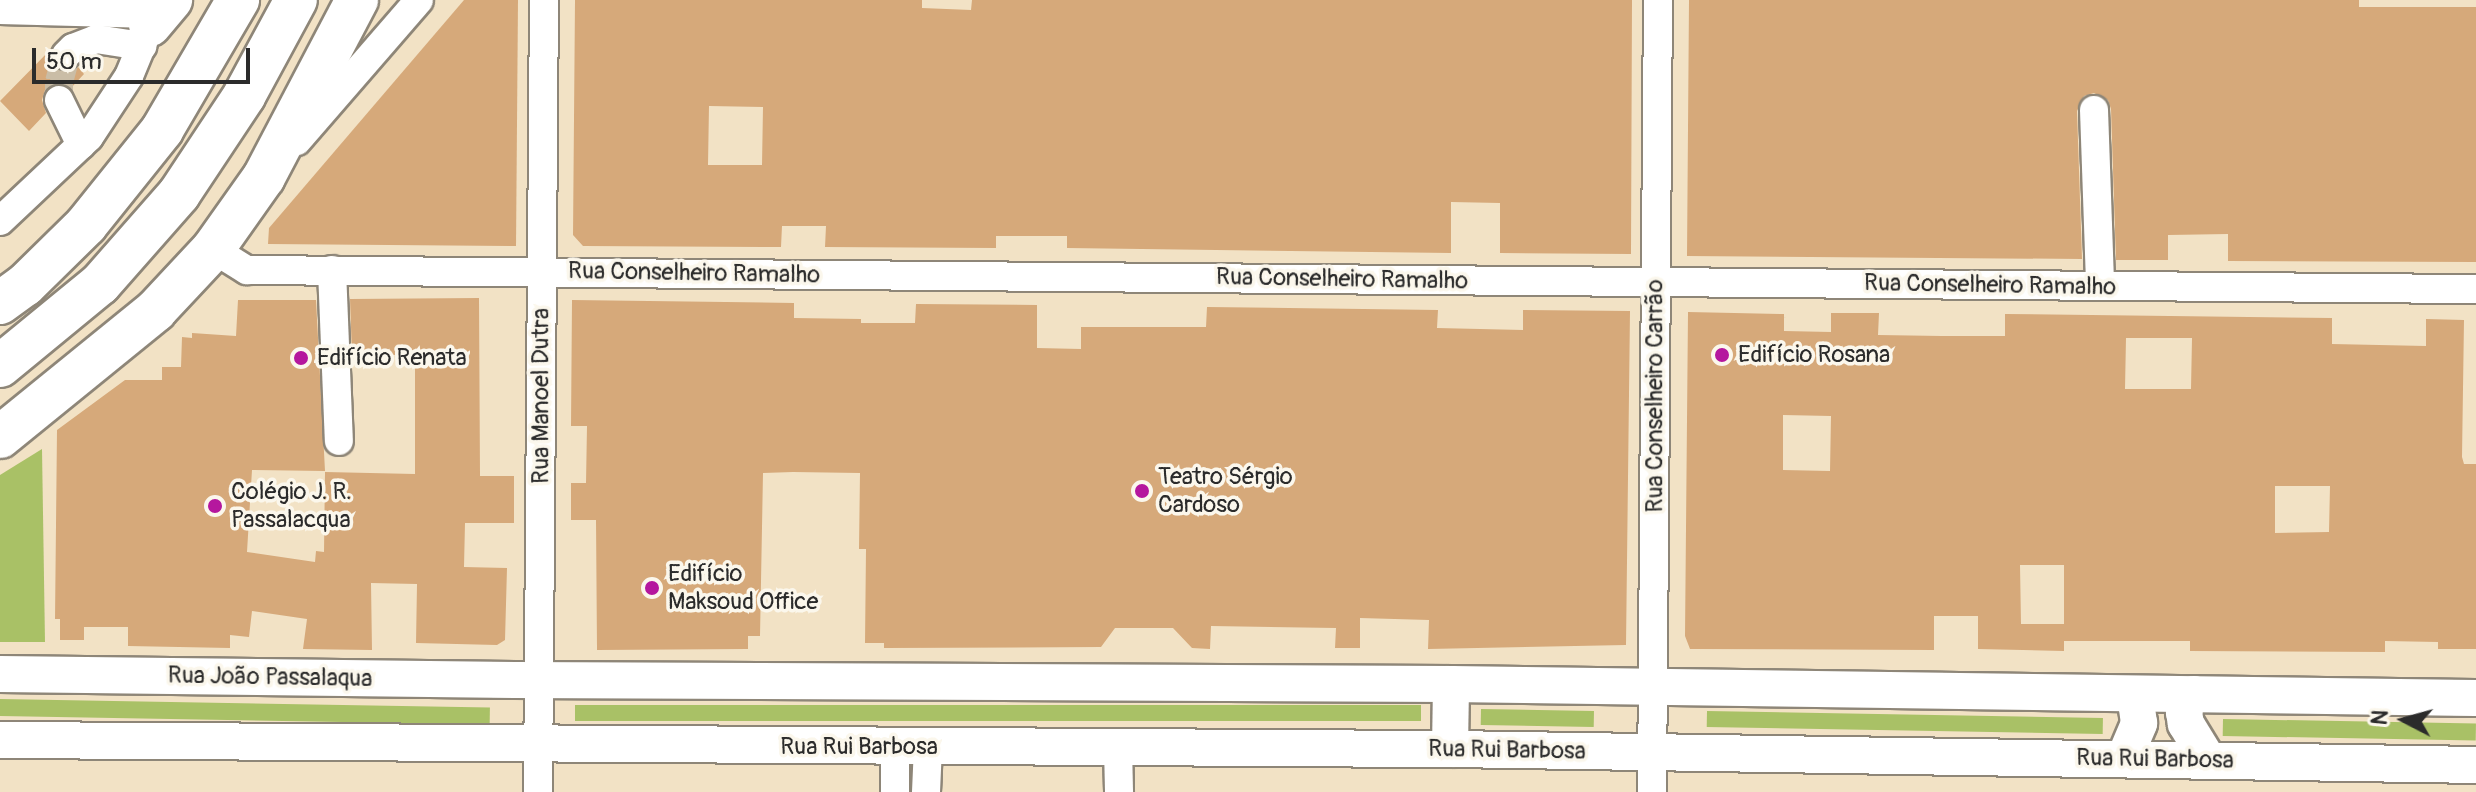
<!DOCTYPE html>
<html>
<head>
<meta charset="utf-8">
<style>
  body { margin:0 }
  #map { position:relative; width:2476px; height:792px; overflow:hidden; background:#f2e2c5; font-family:Pangolin,sans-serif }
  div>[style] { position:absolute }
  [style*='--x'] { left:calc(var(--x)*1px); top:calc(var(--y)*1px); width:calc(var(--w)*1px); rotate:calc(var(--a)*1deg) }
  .green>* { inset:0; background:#a9c166; transform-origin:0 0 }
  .building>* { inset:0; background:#d6a97a }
  .minor-tunnel>* { height:28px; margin-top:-14px; transform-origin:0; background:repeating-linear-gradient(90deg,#cabda6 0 28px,transparent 0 42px) }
  .roads { filter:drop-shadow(2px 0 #8e8678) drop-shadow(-2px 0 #8e8678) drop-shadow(0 2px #8e8678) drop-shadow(0 -2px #8e8678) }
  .minor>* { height:28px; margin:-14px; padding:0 14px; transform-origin:14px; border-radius:14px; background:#fff }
  .major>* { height:36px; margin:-18px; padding:0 18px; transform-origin:18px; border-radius:18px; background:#fff }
  .highway>* { height:42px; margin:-21px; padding:0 21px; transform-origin:21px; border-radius:21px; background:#fff }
  .dots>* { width:22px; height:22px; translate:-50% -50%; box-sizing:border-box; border:4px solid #fbf7ec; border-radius:50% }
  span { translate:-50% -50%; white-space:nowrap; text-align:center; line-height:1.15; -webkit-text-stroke:7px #fbf7ec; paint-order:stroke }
  .street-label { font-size:24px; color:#2b2b2b }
  .poi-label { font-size:24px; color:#2b2b2b }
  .left { translate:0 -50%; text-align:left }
  .north { position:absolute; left:2364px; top:680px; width:80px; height:80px; -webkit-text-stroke:6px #fbf7ec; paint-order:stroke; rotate:276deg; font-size:22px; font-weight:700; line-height:32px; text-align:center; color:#2b2b2b }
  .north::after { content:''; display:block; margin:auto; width:28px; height:36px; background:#2b2b2b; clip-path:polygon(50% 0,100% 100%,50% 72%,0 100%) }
  .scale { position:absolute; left:32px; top:48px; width:218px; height:36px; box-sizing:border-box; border:4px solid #2b2b2b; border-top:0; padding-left:10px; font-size:24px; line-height:28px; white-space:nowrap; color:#2b2b2b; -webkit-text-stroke:6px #fbf7ec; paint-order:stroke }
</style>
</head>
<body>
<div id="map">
  <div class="green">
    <div style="clip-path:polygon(42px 449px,45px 642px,0 642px,0 475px)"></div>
    <div style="left:0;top:699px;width:490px;height:17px;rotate:1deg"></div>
    <div style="left:575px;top:705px;width:846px;height:16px"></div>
    <div style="left:1481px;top:709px;width:113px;height:16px;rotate:1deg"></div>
    <div style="left:1707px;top:711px;width:396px;height:16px;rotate:1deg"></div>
    <div style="left:2223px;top:719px;width:253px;height:17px;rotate:1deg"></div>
  </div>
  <div class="building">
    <div style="clip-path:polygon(464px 0,518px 0,516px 246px,268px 244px,269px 228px)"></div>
    <div style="clip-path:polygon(evenodd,575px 0,922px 0,922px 8px,971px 10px,972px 0,1632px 0,1631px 254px,1500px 253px,1500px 203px,1451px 202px,1451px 253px,1067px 248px,1067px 236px,996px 236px,996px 248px,825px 247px,826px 226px,782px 226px,781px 247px,583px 246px,573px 235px,575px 0,709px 106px,763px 107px,762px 165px,708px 165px,709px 106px)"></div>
    <div style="clip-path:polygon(1689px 0,2359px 0,2359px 7px,2476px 7px,2476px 262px,2228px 261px,2228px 234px,2168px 235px,2168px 260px,2116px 260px,2111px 109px,2108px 100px,2094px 93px,2084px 96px,2077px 111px,2082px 259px,1687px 256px)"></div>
    <div style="clip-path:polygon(50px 50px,55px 68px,70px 72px,78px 67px,84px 74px,71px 88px,59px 83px,45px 90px,42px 100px,46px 113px,29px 131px,0 101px)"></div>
    <div style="clip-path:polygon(479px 298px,480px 476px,514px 476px,514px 523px,465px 523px,464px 567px,507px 568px,505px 640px,497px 645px,416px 643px,417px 584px,371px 583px,372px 650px,303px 649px,307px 619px,252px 611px,249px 637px,230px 635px,230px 648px,128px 646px,128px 627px,84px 627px,84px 640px,60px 640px,60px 619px,55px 619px,57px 430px,125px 380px,162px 380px,162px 367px,181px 367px,182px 337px,192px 338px,192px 333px,236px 336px,238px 300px,316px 300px,325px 471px,252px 470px,247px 552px,315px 562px,316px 551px,324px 552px,325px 472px,415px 474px,415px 355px,352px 355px,350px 299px)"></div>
    <div style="clip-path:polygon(572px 300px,794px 303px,794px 318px,861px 319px,861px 323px,915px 323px,916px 304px,1037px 305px,1037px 348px,1081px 349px,1081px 327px,1206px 327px,1207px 307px,1438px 310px,1437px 328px,1523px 330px,1523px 310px,1630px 311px,1626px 645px,1428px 649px,1429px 620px,1360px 618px,1360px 648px,1335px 648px,1336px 628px,1211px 626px,1210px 649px,1192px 648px,1173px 628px,1115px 628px,1101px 647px,884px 648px,884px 643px,865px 643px,866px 549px,859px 549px,860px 473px,793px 472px,763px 473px,760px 636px,748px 636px,748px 649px,597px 650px,596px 520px,571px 520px,571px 483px,586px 483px,587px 426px,571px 426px)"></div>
    <div style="clip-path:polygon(evenodd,1688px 312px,1784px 314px,1784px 331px,1831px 332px,1831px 313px,1879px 313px,1878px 335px,1942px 336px,2005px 336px,2005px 314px,2332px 318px,2332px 344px,2426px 346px,2426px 319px,2464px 320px,2462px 457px,2464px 464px,2476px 464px,2476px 649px,2438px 649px,2438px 642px,2385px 641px,2385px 652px,2190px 651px,2190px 641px,2064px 641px,2064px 565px,2020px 565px,2021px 624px,2064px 624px,2064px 651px,1978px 649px,1978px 616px,1934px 616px,1934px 650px,1690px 649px,1685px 636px,1688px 312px,2126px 338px,2192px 338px,2191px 389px,2125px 389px,2126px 338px,1688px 312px,1783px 415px,1831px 416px,1830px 471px,1783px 470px,1783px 415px,1688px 312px,2275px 486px,2330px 486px,2329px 532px,2275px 533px,2275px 486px)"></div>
  </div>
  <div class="minor-tunnel">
    <div style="--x:59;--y:100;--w:18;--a:-90"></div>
    <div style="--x:59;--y:82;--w:28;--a:-75"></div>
  </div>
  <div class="roads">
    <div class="minor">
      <div style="--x:0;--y:10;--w:152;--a:1.5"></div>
      <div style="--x:66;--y:55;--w:10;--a:-45"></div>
      <div style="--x:73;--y:48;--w:25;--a:-21"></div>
      <div style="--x:96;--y:39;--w:47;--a:8.7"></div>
      <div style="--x:59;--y:100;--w:50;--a:63.9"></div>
      <div style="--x:2094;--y:110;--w:176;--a:88"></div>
      <div style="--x:297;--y:141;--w:186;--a:-49.1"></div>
      <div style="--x:0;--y:221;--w:122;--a:-43.3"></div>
      <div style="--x:89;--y:137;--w:73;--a:-56.7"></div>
      <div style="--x:129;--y:76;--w:55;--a:-67.6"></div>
      <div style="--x:150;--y:25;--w:16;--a:-79"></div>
      <div style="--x:213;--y:249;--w:40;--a:32"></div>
      <div style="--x:247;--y:270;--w:2229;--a:0.49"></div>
      <div style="--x:332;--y:270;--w:171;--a:87.7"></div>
      <div style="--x:895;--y:747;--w:45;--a:90"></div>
      <div style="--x:1118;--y:747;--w:45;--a:88.7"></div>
      <div style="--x:538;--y:792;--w:792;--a:-89.57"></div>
      <div style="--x:926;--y:792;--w:45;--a:-87.5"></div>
      <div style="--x:1652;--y:792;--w:792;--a:-89.57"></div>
    </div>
    <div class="major">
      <div style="--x:0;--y:674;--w:515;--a:0.67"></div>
      <div style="--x:515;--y:680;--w:936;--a:0.24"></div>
      <div style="--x:1451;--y:684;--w:1025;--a:0.78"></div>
      <div style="--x:2194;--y:694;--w:7;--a:146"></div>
      <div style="--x:2188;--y:698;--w:15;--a:106"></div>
      <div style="--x:2184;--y:712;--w:12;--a:81"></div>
      <div style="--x:2186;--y:724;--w:42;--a:58.6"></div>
      <div style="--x:0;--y:740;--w:1450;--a:0.36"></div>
      <div style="--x:1450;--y:749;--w:1026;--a:0.89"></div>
      <div style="--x:1450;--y:749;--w:65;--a:-89.1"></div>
      <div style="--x:2124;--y:759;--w:39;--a:-67"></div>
      <div style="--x:2139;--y:723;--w:21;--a:-98"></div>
      <div style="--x:2136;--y:702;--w:12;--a:-138"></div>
    </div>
    <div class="highway">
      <div style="--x:150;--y:25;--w:33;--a:-50"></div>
      <div style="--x:0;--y:303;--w:31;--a:-36"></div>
      <div style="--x:25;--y:285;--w:86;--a:-44.5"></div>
      <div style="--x:86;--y:225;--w:122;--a:-51.3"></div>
      <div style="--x:162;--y:130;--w:151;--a:-59.7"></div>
      <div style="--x:0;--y:366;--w:129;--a:-39.4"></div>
      <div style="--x:100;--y:284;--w:120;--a:-48.7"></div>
      <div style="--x:179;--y:194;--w:118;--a:-56.4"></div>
      <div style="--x:244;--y:96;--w:109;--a:-61.6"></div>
      <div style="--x:0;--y:437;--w:200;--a:-39.1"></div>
      <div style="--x:155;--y:311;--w:85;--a:-46.9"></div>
      <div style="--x:213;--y:249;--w:88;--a:-54.7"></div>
      <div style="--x:264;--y:177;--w:200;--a:-62.3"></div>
    </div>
  </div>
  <div class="dots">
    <div style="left:1722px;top:355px;background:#b5179e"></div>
    <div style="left:301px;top:358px;background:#b5179e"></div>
    <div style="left:1142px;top:491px;background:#b5179e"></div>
    <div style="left:215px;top:506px;background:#b5179e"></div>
    <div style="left:652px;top:588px;background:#b5179e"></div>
  </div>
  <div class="street-label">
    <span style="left:694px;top:273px;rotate:1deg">Rua Conselheiro Ramalho</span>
    <span style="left:1342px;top:279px;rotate:1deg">Rua Conselheiro Ramalho</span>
    <span style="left:1990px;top:285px;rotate:1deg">Rua Conselheiro Ramalho</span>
    <span style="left:541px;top:396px;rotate:-90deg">Rua Manoel Dutra</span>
    <span style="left:1655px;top:396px;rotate:-90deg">Rua Conselheiro Carrão</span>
    <span style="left:270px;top:677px;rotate:1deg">Rua João Passalaqua</span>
    <span style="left:859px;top:747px">Rua Rui Barbosa</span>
    <span style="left:1507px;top:750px;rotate:1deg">Rua Rui Barbosa</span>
    <span style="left:2155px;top:759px;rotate:1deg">Rua Rui Barbosa</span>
  </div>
  <div class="poi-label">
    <span class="left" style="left:1738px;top:355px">Edifício Rosana</span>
    <span class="left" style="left:317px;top:358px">Edifício Renata</span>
    <span class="left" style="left:1158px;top:491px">Teatro Sérgio<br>Cardoso</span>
    <span class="left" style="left:231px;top:506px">Colégio J. R.<br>Passalacqua</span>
    <span class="left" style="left:668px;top:588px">Edifício<br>Maksoud Office</span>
  </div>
  <div class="north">N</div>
  <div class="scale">50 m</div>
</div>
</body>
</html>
